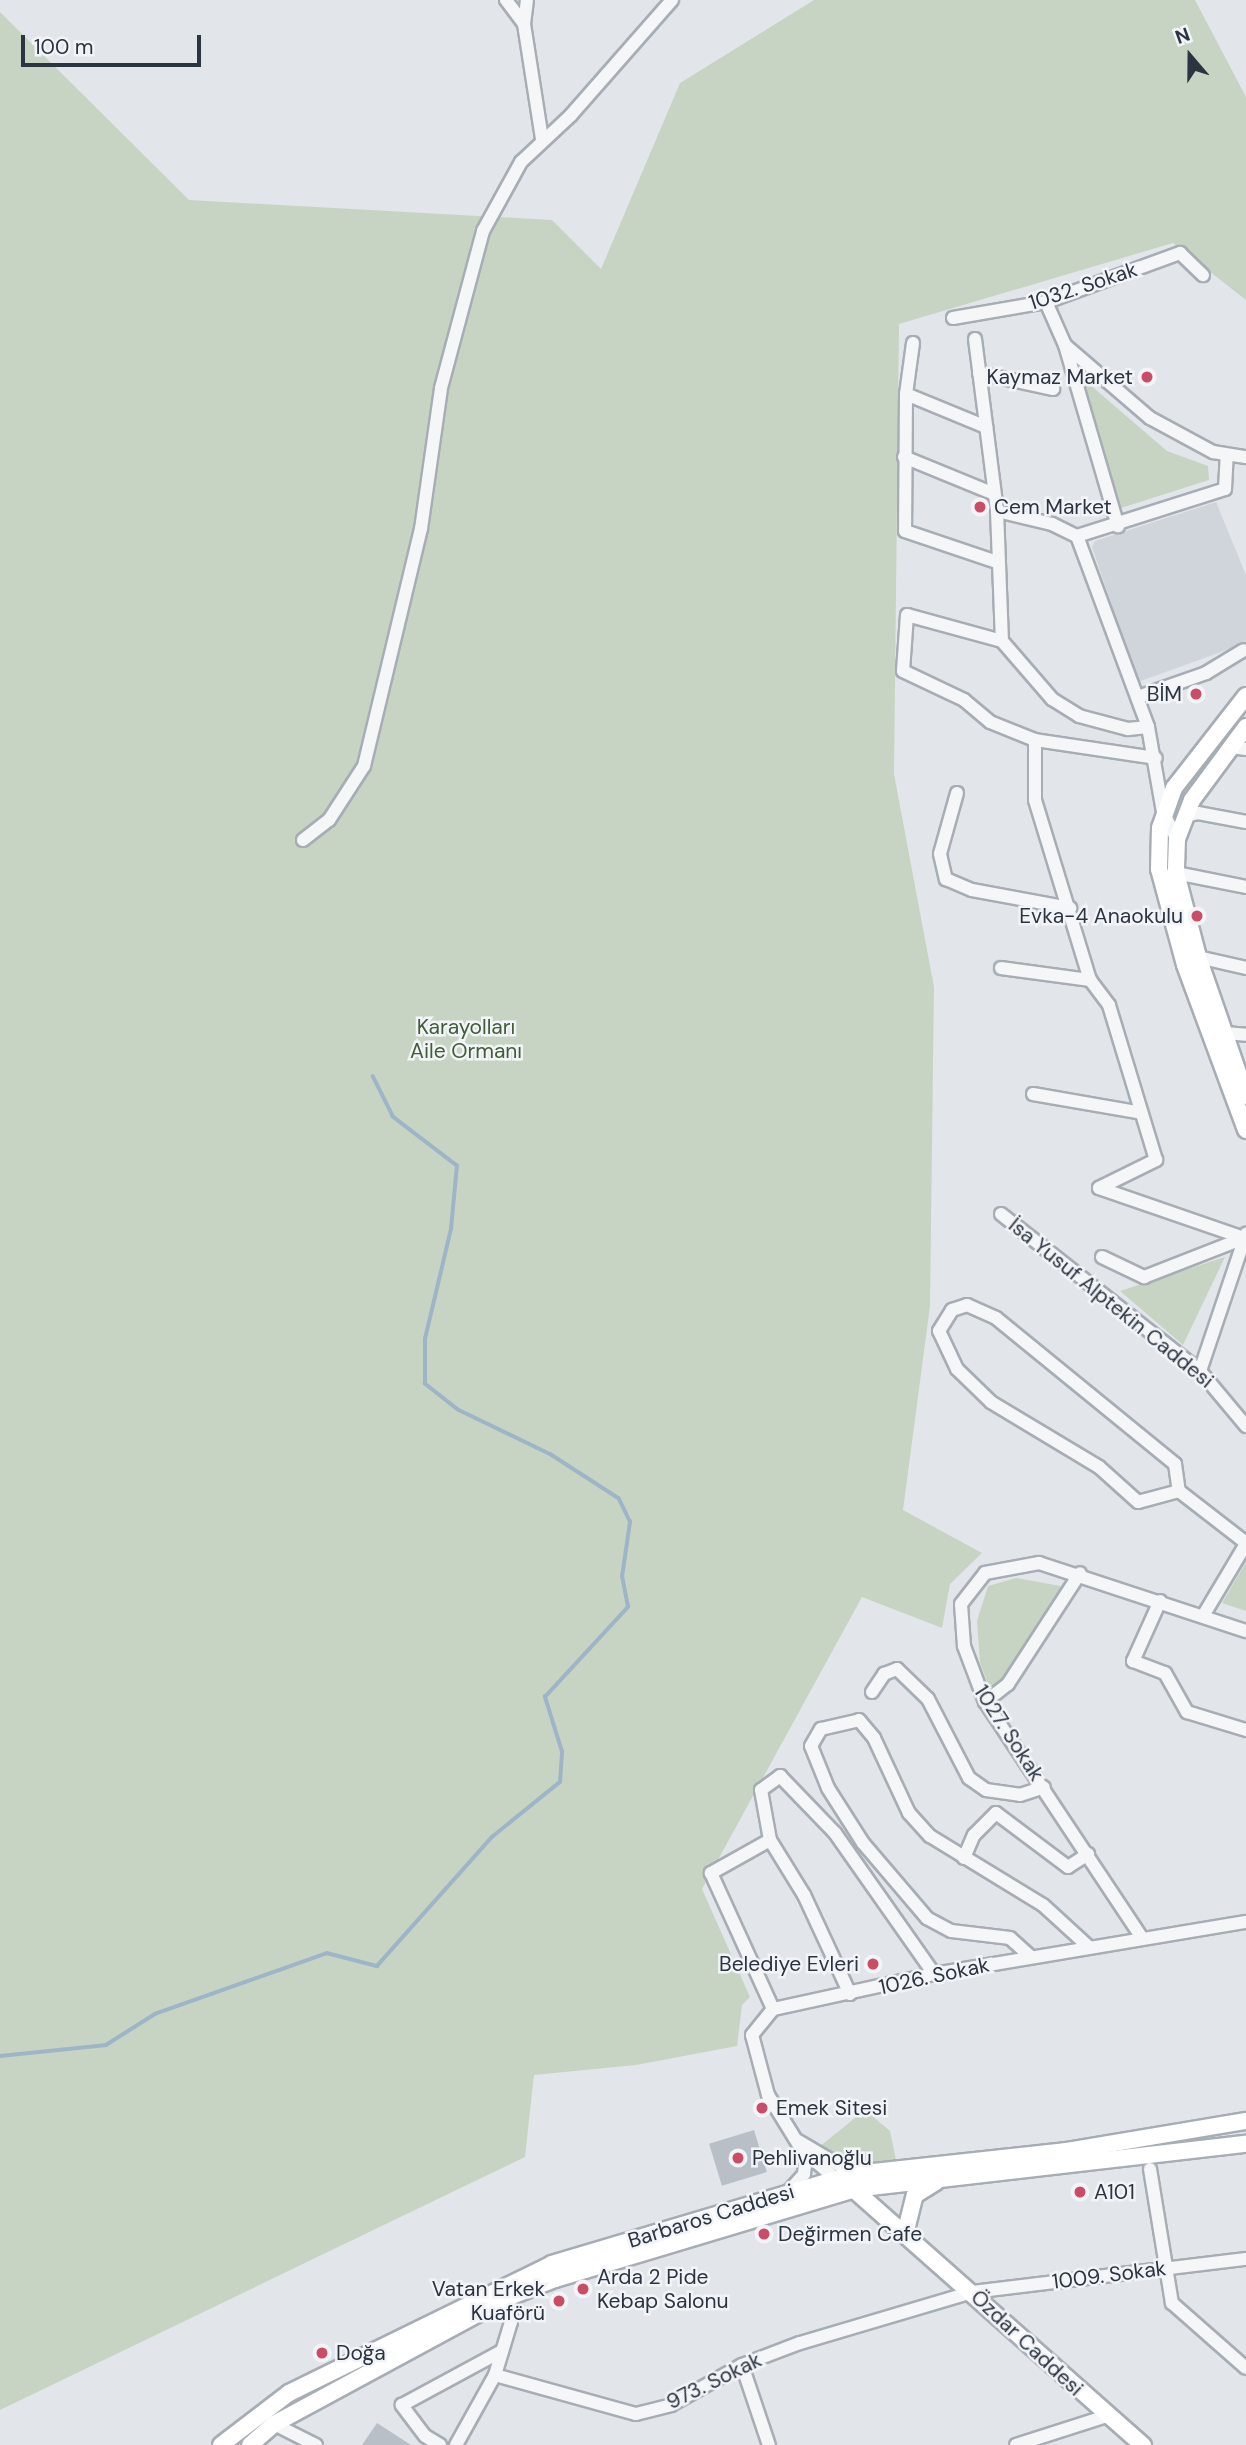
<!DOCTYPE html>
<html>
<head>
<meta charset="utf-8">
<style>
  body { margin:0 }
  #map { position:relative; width:1246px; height:2445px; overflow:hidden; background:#e2e6ea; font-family:"DM Sans",sans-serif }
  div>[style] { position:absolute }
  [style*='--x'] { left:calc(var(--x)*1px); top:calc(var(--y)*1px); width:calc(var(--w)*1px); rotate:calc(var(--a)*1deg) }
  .built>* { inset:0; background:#d0d5dc }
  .green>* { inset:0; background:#c8d4c3 }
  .stream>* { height:3.5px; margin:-1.75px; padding:0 1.75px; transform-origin:1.75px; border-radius:1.75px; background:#9eb5c8 }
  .building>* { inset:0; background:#b9bfc7; transform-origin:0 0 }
  .roads { filter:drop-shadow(2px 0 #a7adb4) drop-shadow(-2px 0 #a7adb4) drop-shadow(0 2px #a7adb4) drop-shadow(0 -2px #a7adb4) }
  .street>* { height:12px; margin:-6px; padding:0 6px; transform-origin:6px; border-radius:6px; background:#f5f6f8 }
  .secondary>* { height:16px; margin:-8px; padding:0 8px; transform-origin:8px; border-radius:8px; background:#fff }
  .dots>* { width:19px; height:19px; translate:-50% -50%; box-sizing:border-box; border:4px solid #f2f4f7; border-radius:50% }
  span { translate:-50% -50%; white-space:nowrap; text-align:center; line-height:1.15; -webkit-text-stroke:5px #f2f4f7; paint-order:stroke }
  .street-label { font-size:21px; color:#2b3441 }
  .poi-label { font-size:21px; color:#2b3441 }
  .right { translate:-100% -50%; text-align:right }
  .left { translate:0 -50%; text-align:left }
  .park-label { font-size:21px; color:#415d38 }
  .north { position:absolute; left:1155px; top:21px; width:70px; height:70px; -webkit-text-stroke:5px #f2f4f7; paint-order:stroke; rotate:340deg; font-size:19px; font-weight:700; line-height:28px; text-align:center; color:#2b3441 }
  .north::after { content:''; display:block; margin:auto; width:24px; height:32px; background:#2b3441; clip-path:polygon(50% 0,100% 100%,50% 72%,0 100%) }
  .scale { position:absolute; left:21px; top:35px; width:180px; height:32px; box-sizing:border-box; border:4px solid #2b3441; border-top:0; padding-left:9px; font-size:21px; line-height:24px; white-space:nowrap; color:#2b3441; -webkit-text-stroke:5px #f2f4f7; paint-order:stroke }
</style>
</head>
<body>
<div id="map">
  <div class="built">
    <div style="clip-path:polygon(1216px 502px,1246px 575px,1246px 643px,1138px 682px,1092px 547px,1095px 541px)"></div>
  </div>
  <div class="green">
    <div style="clip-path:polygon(814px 0,1195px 0,1246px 97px,1246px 300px,1173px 243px,899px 324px,894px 774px,934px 987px,930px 1306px,903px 1510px,982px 1553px,950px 1584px,942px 1628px,862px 1597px,702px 1889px,750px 1997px,742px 2005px,737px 2046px,636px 2065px,534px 2075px,525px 2157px,0 2410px,0 12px,189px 200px,552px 220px,601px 269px,680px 83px)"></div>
    <div style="clip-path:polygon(1081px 377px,1167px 451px,1208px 466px,1209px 480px,1121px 508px)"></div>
    <div style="clip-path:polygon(1225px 1257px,1183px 1345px,1120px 1291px)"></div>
    <div style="clip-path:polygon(1246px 1562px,1246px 1611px,1222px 1603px)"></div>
    <div style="clip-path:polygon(1016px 1578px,1061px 1586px,1005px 1678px,990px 1689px,980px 1663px,977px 1621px,988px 1586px)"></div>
    <div style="clip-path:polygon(865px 2110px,890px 2131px,897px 2165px,847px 2172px,819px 2147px)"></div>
  </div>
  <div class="stream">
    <div style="--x:0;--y:2056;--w:107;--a:-5.9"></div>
    <div style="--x:106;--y:2045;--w:58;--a:-32.3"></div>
    <div style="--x:155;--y:2014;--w:182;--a:-19.5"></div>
    <div style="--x:327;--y:1953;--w:52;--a:14.6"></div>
    <div style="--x:377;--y:1966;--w:173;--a:-48.3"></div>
    <div style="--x:492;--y:1837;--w:87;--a:-39"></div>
    <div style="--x:560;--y:1782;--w:30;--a:-86"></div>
    <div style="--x:562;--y:1752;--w:58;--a:-107.2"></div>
    <div style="--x:545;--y:1697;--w:122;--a:-47.3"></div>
    <div style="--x:628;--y:1607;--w:31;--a:-101"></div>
    <div style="--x:622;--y:1577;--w:56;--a:-81.7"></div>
    <div style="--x:630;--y:1522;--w:25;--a:-116"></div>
    <div style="--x:619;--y:1499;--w:81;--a:-147.1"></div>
    <div style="--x:551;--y:1455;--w:103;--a:-154.2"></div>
    <div style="--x:458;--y:1410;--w:42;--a:-141.8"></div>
    <div style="--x:425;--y:1384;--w:45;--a:-90"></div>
    <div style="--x:425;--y:1339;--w:113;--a:-76.7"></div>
    <div style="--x:451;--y:1229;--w:63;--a:-84.6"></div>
    <div style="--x:457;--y:1166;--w:81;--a:-142.6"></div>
    <div style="--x:393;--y:1117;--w:45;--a:-116.6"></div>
  </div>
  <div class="building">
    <div style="left:754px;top:2130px;width:44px;height:47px;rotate:73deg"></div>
    <div style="clip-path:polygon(377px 2423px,411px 2445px,362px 2445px)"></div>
  </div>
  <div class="roads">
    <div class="street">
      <div style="--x:506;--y:0;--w:30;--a:53"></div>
      <div style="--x:524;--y:24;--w:116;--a:81.1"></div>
      <div style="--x:524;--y:24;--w:24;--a:-83"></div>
      <div style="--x:1046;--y:302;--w:47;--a:66.2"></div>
      <div style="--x:1065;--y:345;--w:112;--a:40.7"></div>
      <div style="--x:1150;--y:418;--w:72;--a:28.4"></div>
      <div style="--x:1213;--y:452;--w:33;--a:9"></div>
      <div style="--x:953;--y:318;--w:94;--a:-9.8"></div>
      <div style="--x:1046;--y:302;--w:143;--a:-20.1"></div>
      <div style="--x:1180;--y:253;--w:32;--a:44"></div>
      <div style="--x:975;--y:339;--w:173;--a:82.7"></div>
      <div style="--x:997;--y:511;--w:130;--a:87.8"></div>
      <div style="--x:1002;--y:641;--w:77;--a:49.2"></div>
      <div style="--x:1052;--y:699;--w:32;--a:32"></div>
      <div style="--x:1079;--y:716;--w:51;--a:14.9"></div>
      <div style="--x:1128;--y:729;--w:20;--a:-6"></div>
      <div style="--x:913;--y:343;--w:51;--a:97.8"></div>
      <div style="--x:906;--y:394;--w:137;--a:90.4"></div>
      <div style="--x:905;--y:531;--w:97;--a:18.6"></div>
      <div style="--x:1065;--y:345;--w:189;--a:73.7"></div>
      <div style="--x:979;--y:373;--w:76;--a:12.2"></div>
      <div style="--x:906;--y:394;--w:87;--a:22.4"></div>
      <div style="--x:904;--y:457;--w:97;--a:22.3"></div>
      <div style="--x:997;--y:511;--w:57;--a:13.3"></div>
      <div style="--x:1052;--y:524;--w:28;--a:26"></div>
      <div style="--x:1077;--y:536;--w:155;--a:-17.6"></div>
      <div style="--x:1225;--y:489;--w:33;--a:-87"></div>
      <div style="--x:1077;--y:536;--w:204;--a:69.6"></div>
      <div style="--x:1148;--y:727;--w:86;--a:80"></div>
      <div style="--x:1163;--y:812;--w:30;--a:63"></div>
      <div style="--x:1002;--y:641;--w:98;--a:-164.7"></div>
      <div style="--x:907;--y:615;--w:56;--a:94.1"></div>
      <div style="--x:903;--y:671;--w:68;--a:25.4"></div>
      <div style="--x:964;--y:700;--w:34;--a:40"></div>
      <div style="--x:990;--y:722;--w:48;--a:21.8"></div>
      <div style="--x:1138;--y:697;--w:72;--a:-19.4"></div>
      <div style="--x:1206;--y:673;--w:44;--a:-31.2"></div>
      <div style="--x:1231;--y:747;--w:15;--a:8"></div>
      <div style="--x:957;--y:793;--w:63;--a:105.6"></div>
      <div style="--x:940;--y:854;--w:26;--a:77"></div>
      <div style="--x:946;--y:879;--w:28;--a:23"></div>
      <div style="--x:972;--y:890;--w:100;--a:10.4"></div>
      <div style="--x:1185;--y:816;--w:13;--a:-13"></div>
      <div style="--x:1198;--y:813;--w:49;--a:10.6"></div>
      <div style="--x:303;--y:840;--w:33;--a:-38"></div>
      <div style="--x:329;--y:820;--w:64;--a:-57.1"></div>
      <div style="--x:364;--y:766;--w:244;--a:-76.5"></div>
      <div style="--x:421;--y:529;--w:142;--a:-81.9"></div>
      <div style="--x:441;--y:388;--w:163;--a:-75"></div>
      <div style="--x:483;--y:231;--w:79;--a:-61.2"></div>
      <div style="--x:521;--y:162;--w:69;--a:-43.2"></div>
      <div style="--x:571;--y:115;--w:153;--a:-48.7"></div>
      <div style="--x:1176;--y:873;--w:71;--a:11.3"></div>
      <div style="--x:1198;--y:957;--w:49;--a:12.9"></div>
      <div style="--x:1001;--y:968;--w:90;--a:7.7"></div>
      <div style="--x:1225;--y:1033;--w:21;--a:5"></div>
      <div style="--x:1033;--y:1094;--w:106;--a:9.8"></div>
      <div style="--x:1099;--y:1188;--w:64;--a:-26.2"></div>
      <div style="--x:1156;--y:1160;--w:162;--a:-106.9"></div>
      <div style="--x:1109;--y:1005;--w:31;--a:-127"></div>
      <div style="--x:1090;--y:980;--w:188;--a:-107"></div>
      <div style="--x:1035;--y:800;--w:60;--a:-90"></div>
      <div style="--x:1035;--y:740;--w:122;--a:8.5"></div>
      <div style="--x:1099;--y:1188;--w:153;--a:19"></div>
      <div style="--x:1001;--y:1214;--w:253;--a:38.3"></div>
      <div style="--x:1200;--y:1371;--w:72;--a:50.1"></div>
      <div style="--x:1102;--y:1257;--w:47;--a:25.5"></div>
      <div style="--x:1144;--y:1277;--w:107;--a:-21.3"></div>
      <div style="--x:967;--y:1305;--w:32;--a:24"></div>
      <div style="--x:996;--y:1318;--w:231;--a:39.2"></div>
      <div style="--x:1175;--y:1464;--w:27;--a:82"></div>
      <div style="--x:1179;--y:1491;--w:42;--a:165"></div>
      <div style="--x:1138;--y:1502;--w:52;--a:-138.1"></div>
      <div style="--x:1099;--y:1467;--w:126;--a:-149"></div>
      <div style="--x:991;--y:1402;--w:47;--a:-135.9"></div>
      <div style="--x:957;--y:1369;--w:42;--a:-115.3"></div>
      <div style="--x:939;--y:1331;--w:25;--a:-58"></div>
      <div style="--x:952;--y:1310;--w:16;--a:-18"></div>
      <div style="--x:1200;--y:1371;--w:145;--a:-71.4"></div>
      <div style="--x:1179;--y:1491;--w:85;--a:37.8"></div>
      <div style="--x:1160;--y:1601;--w:66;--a:114.2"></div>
      <div style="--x:1133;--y:1661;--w:34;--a:21"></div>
      <div style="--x:1165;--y:1673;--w:45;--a:60.6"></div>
      <div style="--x:1187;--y:1712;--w:62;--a:17"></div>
      <div style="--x:1203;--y:1616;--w:84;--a:-59.2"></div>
      <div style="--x:872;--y:1692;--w:22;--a:-56"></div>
      <div style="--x:884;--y:1674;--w:14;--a:-21"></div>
      <div style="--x:897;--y:1669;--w:43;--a:44.1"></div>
      <div style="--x:928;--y:1699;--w:89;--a:62.6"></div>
      <div style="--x:969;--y:1778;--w:21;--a:35"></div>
      <div style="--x:986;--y:1790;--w:34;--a:8"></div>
      <div style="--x:1020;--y:1795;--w:25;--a:-18"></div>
      <div style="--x:985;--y:1702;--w:29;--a:-38"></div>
      <div style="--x:1008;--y:1684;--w:132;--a:-57"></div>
      <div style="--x:770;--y:1840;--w:68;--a:150.8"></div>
      <div style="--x:711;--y:1873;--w:149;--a:65.5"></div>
      <div style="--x:964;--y:1858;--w:25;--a:-67"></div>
      <div style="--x:974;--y:1835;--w:31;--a:-45"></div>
      <div style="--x:996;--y:1813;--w:90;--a:36.9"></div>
      <div style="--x:1068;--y:1867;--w:24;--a:-33"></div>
      <div style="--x:1142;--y:1938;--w:283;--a:-123.6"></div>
      <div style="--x:985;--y:1702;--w:60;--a:-110.6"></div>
      <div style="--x:964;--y:1646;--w:42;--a:-94.1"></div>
      <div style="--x:961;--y:1604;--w:39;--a:-52"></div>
      <div style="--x:985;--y:1573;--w:55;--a:-10.5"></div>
      <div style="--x:1039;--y:1563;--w:218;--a:18.2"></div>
      <div style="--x:1031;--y:1957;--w:28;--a:-138"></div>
      <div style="--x:1010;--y:1938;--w:59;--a:-173.2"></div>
      <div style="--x:951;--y:1931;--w:27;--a:-152"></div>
      <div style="--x:927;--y:1918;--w:99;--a:-130.5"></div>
      <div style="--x:863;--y:1843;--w:65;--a:-122.5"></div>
      <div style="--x:828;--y:1788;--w:45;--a:-112"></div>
      <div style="--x:811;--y:1746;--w:20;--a:-60"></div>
      <div style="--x:821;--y:1729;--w:39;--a:-13"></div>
      <div style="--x:859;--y:1720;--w:23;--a:50"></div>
      <div style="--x:874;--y:1738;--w:83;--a:65"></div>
      <div style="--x:909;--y:1813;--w:31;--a:48"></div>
      <div style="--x:930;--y:1836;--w:132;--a:31.4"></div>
      <div style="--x:1043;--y:1905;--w:62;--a:42.4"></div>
      <div style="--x:850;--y:1994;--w:109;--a:-114.9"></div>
      <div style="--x:804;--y:1895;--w:65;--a:-121.7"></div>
      <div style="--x:770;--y:1840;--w:51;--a:-100.2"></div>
      <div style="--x:761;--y:1790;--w:24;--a:-36"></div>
      <div style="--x:780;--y:1776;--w:79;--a:46"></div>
      <div style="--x:835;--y:1833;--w:172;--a:54.9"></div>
      <div style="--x:798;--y:2141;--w:65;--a:30.5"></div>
      <div style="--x:1150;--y:2169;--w:136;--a:80.7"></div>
      <div style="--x:1172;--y:2303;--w:98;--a:41.3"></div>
      <div style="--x:836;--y:2179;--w:45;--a:-139.5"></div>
      <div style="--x:802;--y:2150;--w:65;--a:-121.7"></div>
      <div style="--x:768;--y:2095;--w:62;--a:-104.9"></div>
      <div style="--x:752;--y:2035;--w:33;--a:-51"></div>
      <div style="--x:773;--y:2009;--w:165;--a:-12.3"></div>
      <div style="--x:934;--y:1974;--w:316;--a:-9.5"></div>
      <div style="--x:788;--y:2192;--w:24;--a:-48"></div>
      <div style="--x:804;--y:2174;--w:20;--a:-84"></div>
      <div style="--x:742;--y:2365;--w:84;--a:71.4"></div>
      <div style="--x:495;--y:2375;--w:146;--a:15.5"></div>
      <div style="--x:636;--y:2414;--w:36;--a:-14"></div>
      <div style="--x:671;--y:2405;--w:81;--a:-29.4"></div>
      <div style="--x:742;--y:2365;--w:62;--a:-20.8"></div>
      <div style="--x:800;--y:2343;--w:179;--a:-16.5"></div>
      <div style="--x:972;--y:2292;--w:276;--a:-6.9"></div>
      <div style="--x:274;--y:2424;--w:47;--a:26.6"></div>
      <div style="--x:440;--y:2445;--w:17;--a:-149"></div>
      <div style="--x:425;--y:2436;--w:39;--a:-127"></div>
      <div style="--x:402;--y:2405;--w:114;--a:-28.4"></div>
      <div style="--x:456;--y:2445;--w:80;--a:-60.9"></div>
      <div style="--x:495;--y:2375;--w:55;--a:-73.2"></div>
      <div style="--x:511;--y:2322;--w:31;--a:-94"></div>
      <div style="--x:1016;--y:2445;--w:96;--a:-17.7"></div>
    </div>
    <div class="secondary">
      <div style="--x:1246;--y:696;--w:117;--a:128"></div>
      <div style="--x:1174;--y:788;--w:42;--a:109.3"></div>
      <div style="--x:1160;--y:828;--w:41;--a:91.4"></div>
      <div style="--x:1159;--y:869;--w:99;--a:74.8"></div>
      <div style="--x:1185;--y:965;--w:176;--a:69.7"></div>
      <div style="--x:1246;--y:727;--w:91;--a:126.5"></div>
      <div style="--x:1192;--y:800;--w:42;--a:111"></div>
      <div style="--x:1177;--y:839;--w:34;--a:92"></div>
      <div style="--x:1176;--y:873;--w:87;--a:75.3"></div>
      <div style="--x:1198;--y:957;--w:147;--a:70.9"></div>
      <div style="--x:851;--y:2187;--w:390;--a:41.5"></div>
      <div style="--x:907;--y:2226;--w:32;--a:-76"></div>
      <div style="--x:915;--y:2195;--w:25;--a:-32"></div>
      <div style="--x:221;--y:2445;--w:86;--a:-37.4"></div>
      <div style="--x:289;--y:2393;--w:293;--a:-26.1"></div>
      <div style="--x:552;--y:2264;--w:315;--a:-16.6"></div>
      <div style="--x:854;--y:2174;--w:213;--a:-6.2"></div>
      <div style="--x:1066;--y:2151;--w:182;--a:-9.5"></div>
      <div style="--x:250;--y:2445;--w:32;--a:-41"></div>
      <div style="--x:274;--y:2424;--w:267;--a:-28.4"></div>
      <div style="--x:509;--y:2297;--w:49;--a:-21.4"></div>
      <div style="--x:555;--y:2279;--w:313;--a:-16.7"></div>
      <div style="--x:855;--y:2189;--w:394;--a:-6.6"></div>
    </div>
  </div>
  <div class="dots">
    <div style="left:1147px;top:377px;background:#ca4c65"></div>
    <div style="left:980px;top:507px;background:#ca4c65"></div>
    <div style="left:1196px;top:694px;background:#ca4c65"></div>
    <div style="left:1197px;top:916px;background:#ca4c65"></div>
    <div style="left:873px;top:1964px;background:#ca4c65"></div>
    <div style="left:762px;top:2108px;background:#ca4c65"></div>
    <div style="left:738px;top:2158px;background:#ca4c65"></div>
    <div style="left:1080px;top:2192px;background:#ca4c65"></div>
    <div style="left:764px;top:2234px;background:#ca4c65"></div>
    <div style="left:583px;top:2289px;background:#ca4c65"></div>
    <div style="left:559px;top:2301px;background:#ca4c65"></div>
    <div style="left:322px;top:2353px;background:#ca4c65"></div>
  </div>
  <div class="street-label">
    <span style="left:1083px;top:286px;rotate:-18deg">1032. Sokak</span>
    <span style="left:1111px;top:1303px;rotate:39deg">İsa Yusuf Alptekin Caddesi</span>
    <span style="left:1009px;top:1733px;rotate:57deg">1027. Sokak</span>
    <span style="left:934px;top:1976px;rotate:-12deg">1026. Sokak</span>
    <span style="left:711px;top:2216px;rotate:-17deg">Barbaros Caddesi</span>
    <span style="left:1109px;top:2275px;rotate:-7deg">1009. Sokak</span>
    <span style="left:1027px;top:2343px;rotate:43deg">Özdar Caddesi</span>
    <span style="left:714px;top:2381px;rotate:-26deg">973. Sokak</span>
  </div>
  <div class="poi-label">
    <span class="right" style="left:1133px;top:377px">Kaymaz Market</span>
    <span class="left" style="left:994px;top:507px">Cem Market</span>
    <span class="right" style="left:1182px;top:694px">BİM</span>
    <span class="right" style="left:1183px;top:916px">Evka-4 Anaokulu</span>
    <span class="right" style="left:859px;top:1964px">Belediye Evleri</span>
    <span class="left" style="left:776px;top:2108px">Emek Sitesi</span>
    <span class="left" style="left:752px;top:2158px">Pehlivanoğlu</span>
    <span class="left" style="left:1094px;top:2192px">A101</span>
    <span class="left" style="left:778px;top:2234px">Değirmen Cafe</span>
    <span class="left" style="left:597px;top:2289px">Arda 2 Pide<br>Kebap Salonu</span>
    <span class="right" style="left:545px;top:2301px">Vatan Erkek<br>Kuaförü</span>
    <span class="left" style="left:336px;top:2353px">Doğa</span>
  </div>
  <div class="park-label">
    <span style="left:466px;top:1039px">Karayolları<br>Aile Ormanı</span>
  </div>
  <div class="north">N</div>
  <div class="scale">100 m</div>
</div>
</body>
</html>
